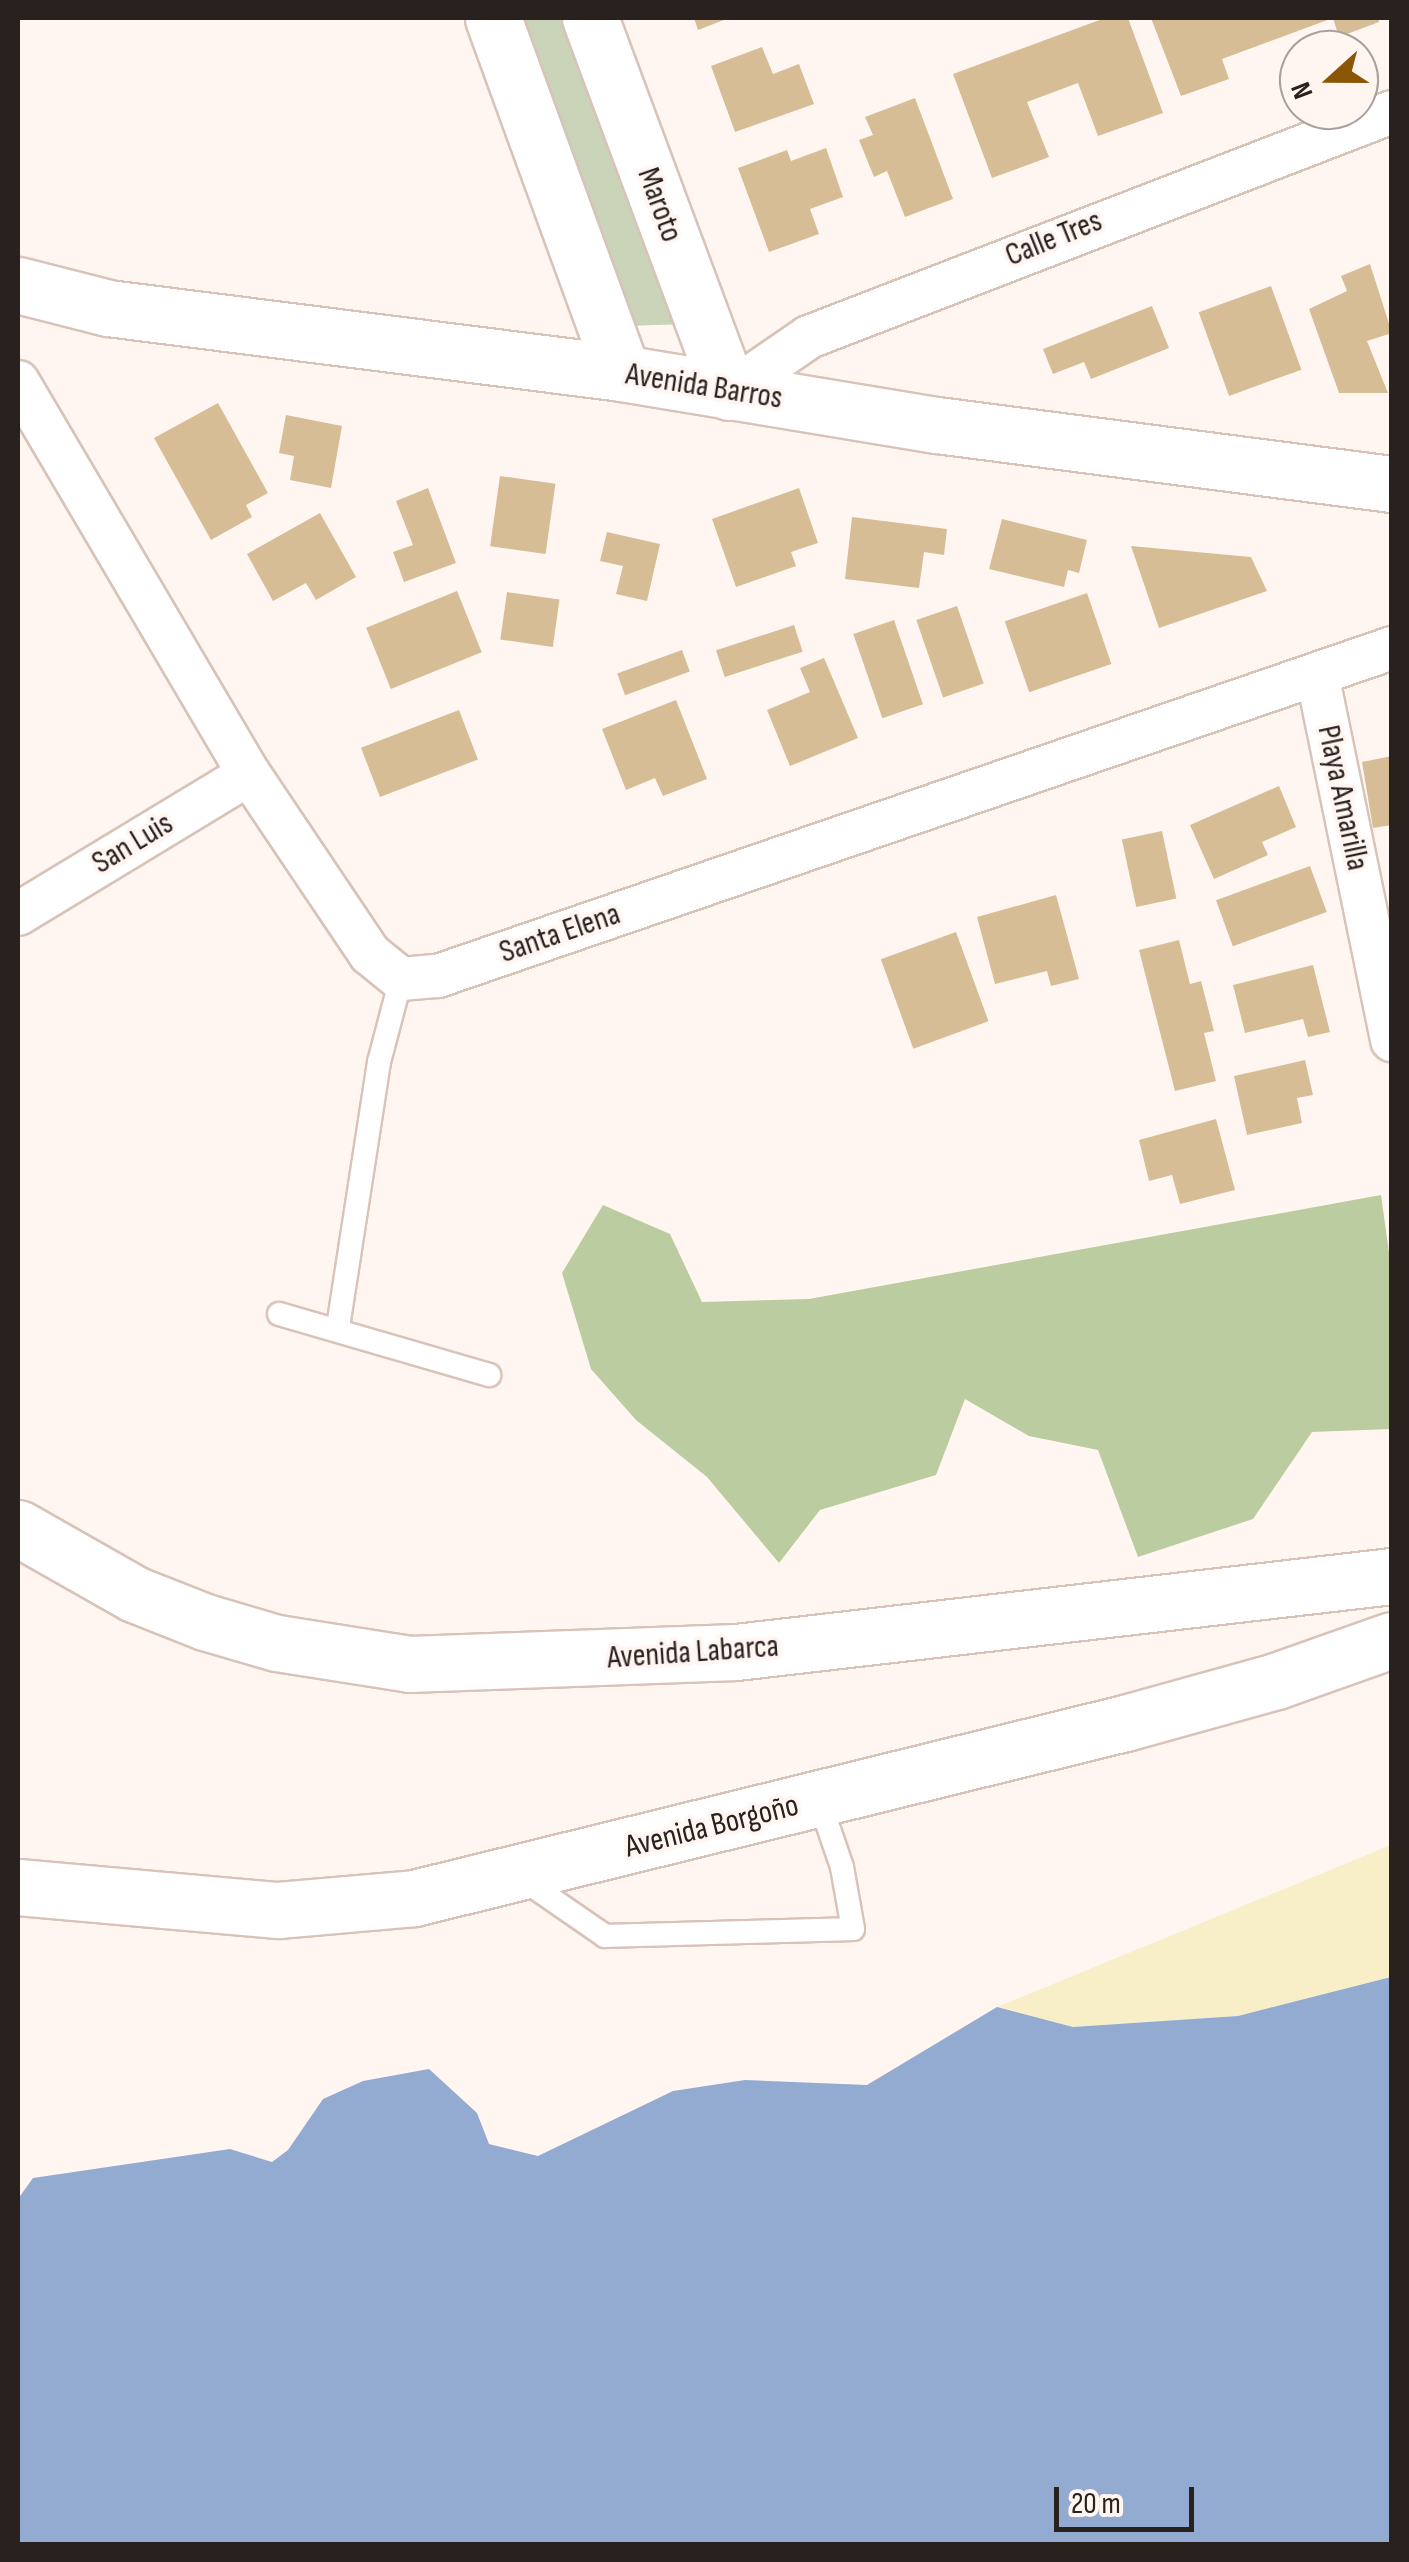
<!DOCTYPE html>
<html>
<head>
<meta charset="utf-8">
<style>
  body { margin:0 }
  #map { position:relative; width:1409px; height:2562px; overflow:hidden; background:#fff6f2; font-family:"Sofia Sans Condensed",sans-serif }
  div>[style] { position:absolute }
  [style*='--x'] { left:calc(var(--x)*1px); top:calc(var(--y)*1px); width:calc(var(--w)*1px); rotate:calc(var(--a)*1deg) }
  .green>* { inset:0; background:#c9d4b8 }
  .forest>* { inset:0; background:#bccca1 }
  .sand>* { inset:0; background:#f8efc9 }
  .water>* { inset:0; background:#94abd1 }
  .building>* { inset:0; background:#d7bd95; transform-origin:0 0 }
  .roads { filter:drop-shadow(2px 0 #d8c3b9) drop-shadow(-2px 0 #d8c3b9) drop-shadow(0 2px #d8c3b9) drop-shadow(0 -2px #d8c3b9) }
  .service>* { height:22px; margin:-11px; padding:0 11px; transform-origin:11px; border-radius:11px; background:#fff }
  .minor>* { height:42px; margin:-21px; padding:0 21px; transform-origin:21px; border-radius:21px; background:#fff }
  .tertiary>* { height:55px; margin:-27.5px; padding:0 27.5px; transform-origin:27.5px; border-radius:27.5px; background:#fff }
  .secondary>* { height:55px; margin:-27.5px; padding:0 27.5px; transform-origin:27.5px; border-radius:27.5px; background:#fff }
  span { translate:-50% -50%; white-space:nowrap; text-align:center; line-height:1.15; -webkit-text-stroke:8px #fff6f2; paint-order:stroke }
  .street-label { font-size:32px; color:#29211e }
  .frame { position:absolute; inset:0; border:20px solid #29211e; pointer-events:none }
  .north { position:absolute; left:1279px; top:30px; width:100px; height:100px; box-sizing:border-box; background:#fff6f2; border:2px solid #a9a19d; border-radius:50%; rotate:249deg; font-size:28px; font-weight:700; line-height:40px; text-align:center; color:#29211e }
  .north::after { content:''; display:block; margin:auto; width:35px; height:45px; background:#8b5606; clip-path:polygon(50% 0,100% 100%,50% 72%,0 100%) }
  .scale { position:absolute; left:1054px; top:2487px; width:140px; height:45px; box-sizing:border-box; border:5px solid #29211e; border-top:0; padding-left:12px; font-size:30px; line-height:35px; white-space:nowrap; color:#29211e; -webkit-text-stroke:8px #fff6f2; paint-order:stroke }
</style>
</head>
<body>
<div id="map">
  <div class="green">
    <div style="clip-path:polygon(513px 18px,574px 18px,690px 324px,625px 326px)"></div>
  </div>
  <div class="forest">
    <div style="clip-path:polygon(1381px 1195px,1392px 1274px,1391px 1429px,1312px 1432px,1253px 1519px,1138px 1557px,1098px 1450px,1029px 1436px,965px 1399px,936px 1475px,820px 1510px,779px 1563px,707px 1477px,636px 1420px,591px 1369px,562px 1273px,603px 1205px,670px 1234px,702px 1302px,809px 1299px)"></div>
  </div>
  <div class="sand">
    <div style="clip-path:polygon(1391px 1845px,1391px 1977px,1238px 2016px,1073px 2027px,997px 2007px)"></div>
  </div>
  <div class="water">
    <div style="clip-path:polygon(1391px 1977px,1391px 2544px,18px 2544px,18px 2199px,33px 2178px,230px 2149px,272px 2162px,288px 2150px,323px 2099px,363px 2081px,429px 2069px,477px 2113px,489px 2144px,538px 2156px,673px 2091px,745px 2080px,867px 2085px,997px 2007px,1073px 2027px,1238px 2016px)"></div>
  </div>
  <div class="building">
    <div style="clip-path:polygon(694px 18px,729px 18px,698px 30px)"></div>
    <div style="clip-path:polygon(1105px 18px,1128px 18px,1163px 113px,1098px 136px,1078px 83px,1027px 102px,1049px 157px,992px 178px,953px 74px)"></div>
    <div style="clip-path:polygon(1151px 18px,1378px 18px,1379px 22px,1339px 37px,1333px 18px,1222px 59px,1229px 79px,1181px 96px)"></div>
    <div style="clip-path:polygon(762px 47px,773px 74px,799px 64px,814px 104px,735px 132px,711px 66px)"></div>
    <div style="clip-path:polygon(915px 98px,953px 199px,905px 217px,887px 171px,874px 177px,859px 140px,873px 135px,865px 117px)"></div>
    <div style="clip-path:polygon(826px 148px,843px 197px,810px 209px,819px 234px,769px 252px,738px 168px,787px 150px,791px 161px)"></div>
    <div style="clip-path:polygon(1370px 264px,1392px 333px,1367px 341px,1388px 393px,1339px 393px,1309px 309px,1347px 291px,1341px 276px)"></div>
    <div style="left:1271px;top:286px;width:89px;height:77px;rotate:70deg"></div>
    <div style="clip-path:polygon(1152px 306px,1169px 348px,1091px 379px,1084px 362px,1053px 374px,1043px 349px)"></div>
    <div style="clip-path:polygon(218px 403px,268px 493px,246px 505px,252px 517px,211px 540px,154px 438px)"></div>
    <div style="clip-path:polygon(286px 415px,342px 426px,331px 488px,290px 480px,294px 456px,279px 453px)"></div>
    <div style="left:500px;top:476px;width:56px;height:71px;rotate:8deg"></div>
    <div style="clip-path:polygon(428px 488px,456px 563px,404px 582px,393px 552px,413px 545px,396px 501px)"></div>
    <div style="clip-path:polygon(799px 488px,818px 543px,791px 552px,796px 566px,736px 587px,712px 519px)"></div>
    <div style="clip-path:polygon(320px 513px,356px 577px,316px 600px,306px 583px,273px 601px,247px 554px)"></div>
    <div style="clip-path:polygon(852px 517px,947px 529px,944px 555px,924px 552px,919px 588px,845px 579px)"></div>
    <div style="clip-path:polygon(1002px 519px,1087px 540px,1079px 573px,1068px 570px,1064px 587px,989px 569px)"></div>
    <div style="clip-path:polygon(607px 532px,660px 544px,647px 601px,616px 594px,623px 566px,600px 561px)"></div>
    <div style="clip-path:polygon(1131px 546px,1251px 557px,1267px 591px,1159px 628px)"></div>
    <div style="left:457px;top:591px;width:66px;height:98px;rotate:68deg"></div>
    <div style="left:507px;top:592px;width:53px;height:48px;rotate:8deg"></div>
    <div style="left:1087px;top:593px;width:75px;height:87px;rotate:71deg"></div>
    <div style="left:957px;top:606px;width:82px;height:43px;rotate:71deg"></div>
    <div style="left:894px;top:620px;width:89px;height:43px;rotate:71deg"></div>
    <div style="left:794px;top:625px;width:28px;height:82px;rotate:72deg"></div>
    <div style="left:682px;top:650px;width:23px;height:69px;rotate:70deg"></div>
    <div style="clip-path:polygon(824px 658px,858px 738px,790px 766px,767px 710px,810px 692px,800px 668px)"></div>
    <div style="clip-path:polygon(676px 700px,707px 779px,663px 796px,655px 778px,626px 790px,602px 729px)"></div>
    <div style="left:459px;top:710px;width:53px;height:105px;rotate:69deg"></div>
    <div style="clip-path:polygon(1392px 756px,1392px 825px,1373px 828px,1362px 762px)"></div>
    <div style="clip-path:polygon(1279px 786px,1296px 827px,1262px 842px,1268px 855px,1214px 879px,1190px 825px)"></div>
    <div style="left:1162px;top:831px;width:69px;height:41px;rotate:78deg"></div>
    <div style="left:1310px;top:866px;width:49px;height:100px;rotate:70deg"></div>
    <div style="clip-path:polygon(1056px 895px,1079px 979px,1051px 986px,1047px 971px,995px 984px,977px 917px)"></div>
    <div style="left:956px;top:932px;width:95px;height:80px;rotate:70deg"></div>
    <div style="clip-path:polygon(1179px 940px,1190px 984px,1201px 981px,1214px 1031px,1204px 1033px,1216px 1081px,1175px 1091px,1139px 950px)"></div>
    <div style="clip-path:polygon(1313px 965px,1330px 1032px,1308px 1037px,1303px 1019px,1245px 1033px,1233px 985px)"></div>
    <div style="clip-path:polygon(1305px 1060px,1313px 1095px,1297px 1098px,1302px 1123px,1247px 1135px,1234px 1076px)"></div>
    <div style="clip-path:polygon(1216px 1119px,1235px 1190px,1180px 1204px,1172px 1175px,1149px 1181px,1139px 1140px)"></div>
  </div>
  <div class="roads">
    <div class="service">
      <div style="--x:279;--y:1314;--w:219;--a:16.2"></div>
      <div style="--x:338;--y:1327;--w:268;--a:-81.2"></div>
      <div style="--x:379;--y:1062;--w:86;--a:-75.2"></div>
      <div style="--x:521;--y:1878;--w:102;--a:34.6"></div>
      <div style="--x:605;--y:1936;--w:248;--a:-1.6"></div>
      <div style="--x:853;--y:1929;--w:63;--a:-100.1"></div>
      <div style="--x:842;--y:1867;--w:71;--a:-108.9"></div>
    </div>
    <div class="minor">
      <div style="--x:18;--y:382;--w:455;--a:59.5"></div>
      <div style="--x:249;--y:774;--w:217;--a:56.1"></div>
      <div style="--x:370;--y:954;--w:40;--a:39"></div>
      <div style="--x:401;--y:979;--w:37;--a:-5"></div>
      <div style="--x:438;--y:976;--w:1009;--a:-18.97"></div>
      <div style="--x:729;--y:392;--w:97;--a:-34.5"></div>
      <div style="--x:809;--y:337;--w:625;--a:-21.1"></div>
      <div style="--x:1317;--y:674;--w:374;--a:78.4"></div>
      <div style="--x:18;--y:914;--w:270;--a:-31.2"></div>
    </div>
    <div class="tertiary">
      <div style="--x:493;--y:18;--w:378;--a:70"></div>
      <div style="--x:590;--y:18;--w:399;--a:69.6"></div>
      <div style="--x:18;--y:285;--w:93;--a:14.3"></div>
      <div style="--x:108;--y:308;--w:518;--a:7.21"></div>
      <div style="--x:622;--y:373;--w:319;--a:9.4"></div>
      <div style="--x:937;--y:425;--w:459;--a:7.4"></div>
      <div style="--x:18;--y:1528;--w:133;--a:29.6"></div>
      <div style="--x:134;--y:1594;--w:76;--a:21.5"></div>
      <div style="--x:205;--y:1622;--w:75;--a:16.3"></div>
      <div style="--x:277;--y:1643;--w:134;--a:9"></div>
      <div style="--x:409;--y:1664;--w:327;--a:-2.1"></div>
      <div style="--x:736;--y:1652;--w:660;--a:-6.61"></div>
    </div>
    <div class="secondary">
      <div style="--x:18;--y:1887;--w:261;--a:5.1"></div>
      <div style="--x:278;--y:1910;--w:137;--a:-5"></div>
      <div style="--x:414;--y:1898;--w:732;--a:-13.83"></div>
      <div style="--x:1125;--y:1723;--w:157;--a:-15.5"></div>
      <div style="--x:1276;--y:1681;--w:123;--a:-19.5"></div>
    </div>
  </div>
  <div class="street-label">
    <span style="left:659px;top:205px;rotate:70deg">Maroto</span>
    <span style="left:1054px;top:239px;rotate:-22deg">Calle Tres</span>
    <span style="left:704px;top:387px;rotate:9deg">Avenida Barros</span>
    <span style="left:1342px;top:798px;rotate:78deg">Playa Amarilla</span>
    <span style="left:133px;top:844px;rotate:-31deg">San Luis</span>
    <span style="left:560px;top:934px;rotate:-19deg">Santa Elena</span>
    <span style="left:693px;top:1653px;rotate:-4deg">Avenida Labarca</span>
    <span style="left:712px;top:1827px;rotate:-14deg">Avenida Borgoño</span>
  </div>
  <div class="frame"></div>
  <div class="north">N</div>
  <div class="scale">20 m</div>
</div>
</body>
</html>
